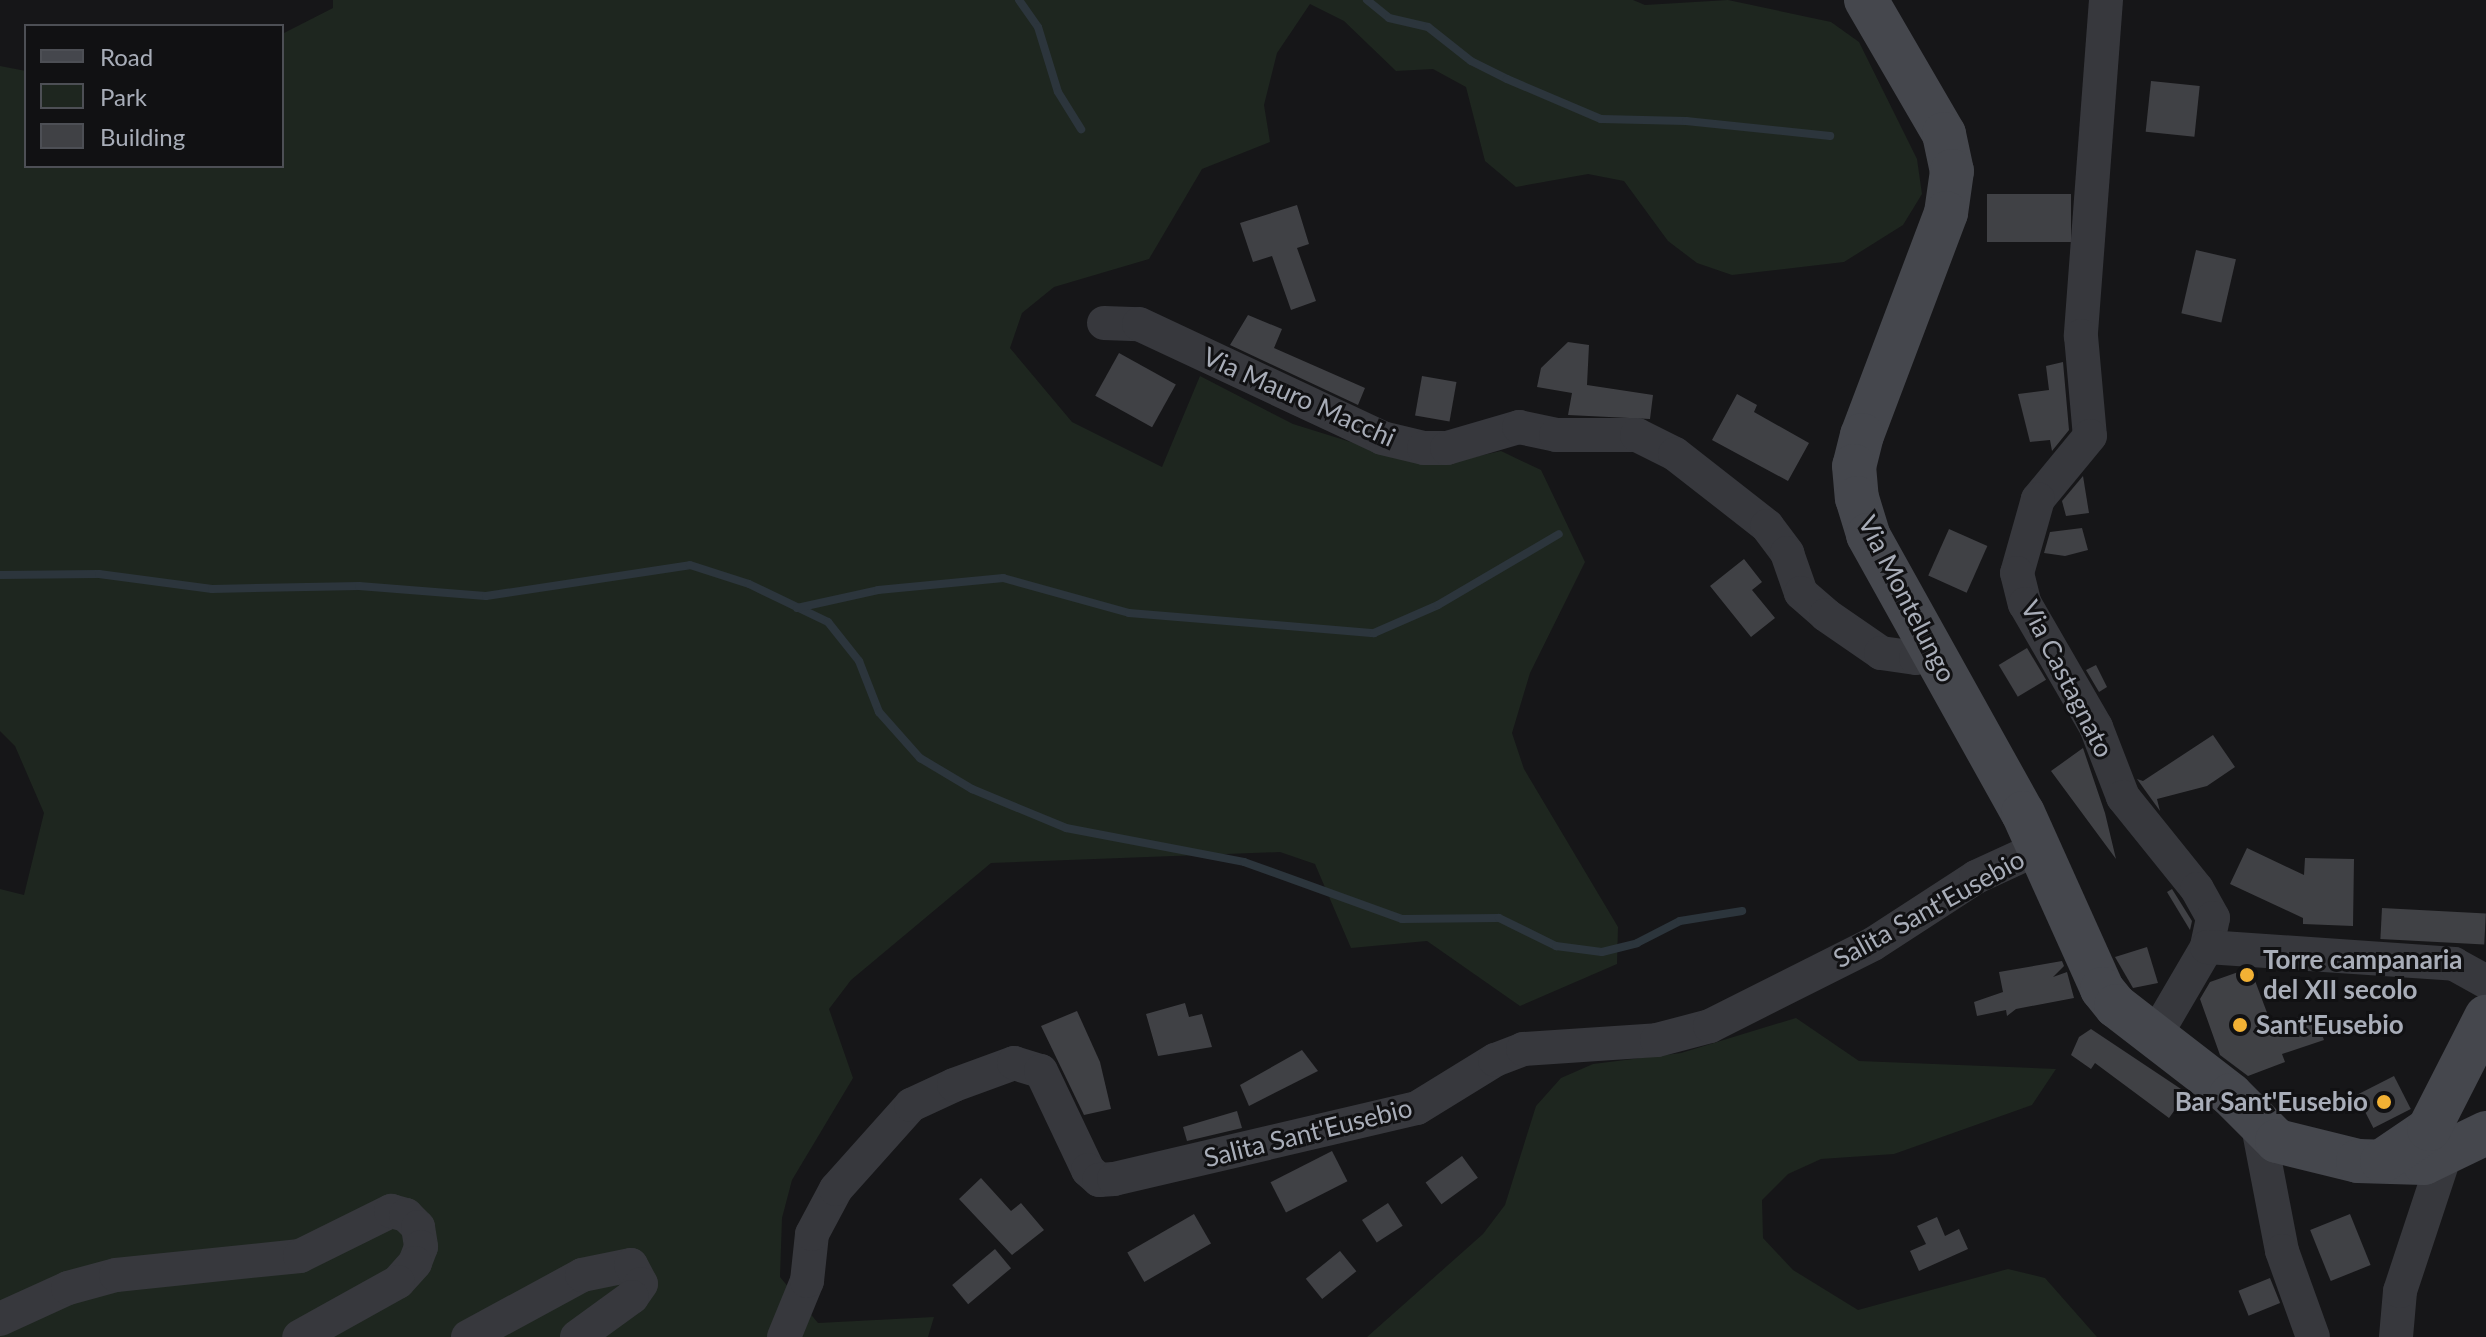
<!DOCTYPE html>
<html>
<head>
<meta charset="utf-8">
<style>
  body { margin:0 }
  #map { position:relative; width:2486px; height:1337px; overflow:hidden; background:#161618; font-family:Lato,sans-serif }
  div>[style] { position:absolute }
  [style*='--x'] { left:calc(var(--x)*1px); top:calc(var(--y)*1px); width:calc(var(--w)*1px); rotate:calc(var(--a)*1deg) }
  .green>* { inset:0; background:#1e261f }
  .stream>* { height:8px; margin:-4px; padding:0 4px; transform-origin:4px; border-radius:4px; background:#2c353c }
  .building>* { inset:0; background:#404145; transform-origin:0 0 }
  .street>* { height:34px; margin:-17px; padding:0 17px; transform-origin:17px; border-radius:17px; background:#37383d }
  .secondary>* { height:44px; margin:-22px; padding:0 22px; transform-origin:22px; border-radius:22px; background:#45474d }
  .dots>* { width:22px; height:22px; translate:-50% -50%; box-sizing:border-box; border:4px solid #111113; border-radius:50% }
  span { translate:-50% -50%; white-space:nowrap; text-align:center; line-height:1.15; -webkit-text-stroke:6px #111113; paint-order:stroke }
  .street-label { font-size:26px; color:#a8adb8 }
  .poi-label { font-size:26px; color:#a8adb8; font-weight:700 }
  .left { translate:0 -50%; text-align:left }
  .right { translate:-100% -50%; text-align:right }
  .legend { position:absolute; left:24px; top:24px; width:260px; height:144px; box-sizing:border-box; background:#111113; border:2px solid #4d4f55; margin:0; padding:10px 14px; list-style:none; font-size:24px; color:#a8adb8 }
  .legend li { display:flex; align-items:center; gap:16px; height:40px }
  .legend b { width:40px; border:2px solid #4d4f55 }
</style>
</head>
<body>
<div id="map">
  <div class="green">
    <div style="clip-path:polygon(333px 0,1633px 0,1645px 5px,1728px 0,1831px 22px,1859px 42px,1917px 159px,1922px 194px,1903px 225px,1844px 262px,1732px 275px,1697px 263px,1668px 241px,1624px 181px,1588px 174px,1516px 187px,1485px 161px,1466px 87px,1433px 69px,1396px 71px,1344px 21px,1310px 4px,1277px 53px,1264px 105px,1270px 142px,1202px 169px,1149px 259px,1054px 287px,1022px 313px,1010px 348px,1072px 422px,1162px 467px,1200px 376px,1293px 424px,1386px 453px,1447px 463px,1501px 451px,1541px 470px,1585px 562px,1530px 673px,1512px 733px,1524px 769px,1618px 927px,1617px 964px,1520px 1006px,1427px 941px,1351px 948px,1315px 864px,1280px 852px,991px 863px,851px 980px,829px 1009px,853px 1078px,792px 1180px,782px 1218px,780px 1277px,818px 1323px,934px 1317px,928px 1337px,0 1337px,0 889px,24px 895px,44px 813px,15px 746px,0 731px,0 66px,26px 71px,26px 166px,282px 166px,282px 34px,333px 8px)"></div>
    <div style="clip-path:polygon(1796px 1018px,1859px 1061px,2056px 1069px,2032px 1105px,1894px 1154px,1821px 1159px,1788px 1174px,1762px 1200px,1763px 1238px,1793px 1270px,1858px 1310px,2008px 1269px,2045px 1278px,2097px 1337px,1367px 1337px,1483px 1234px,1505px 1205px,1536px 1106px,1561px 1078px,1593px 1064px,1681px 1053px)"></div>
  </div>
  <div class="stream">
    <div style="--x:1019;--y:0;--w:33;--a:55"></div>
    <div style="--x:1038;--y:27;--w:68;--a:72.9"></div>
    <div style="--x:1058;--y:92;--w:44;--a:58.1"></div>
    <div style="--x:1367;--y:0;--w:28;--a:39"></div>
    <div style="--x:1389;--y:18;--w:40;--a:13"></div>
    <div style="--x:1428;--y:27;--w:55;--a:38.3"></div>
    <div style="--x:1471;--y:61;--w:40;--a:26.6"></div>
    <div style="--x:1507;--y:79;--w:102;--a:23.1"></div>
    <div style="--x:1601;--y:119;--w:85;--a:1.3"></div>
    <div style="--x:1686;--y:121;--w:145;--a:5.9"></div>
    <div style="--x:0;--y:575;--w:99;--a:-0.6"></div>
    <div style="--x:99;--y:574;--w:114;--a:7.6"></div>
    <div style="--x:212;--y:589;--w:147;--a:-1.2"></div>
    <div style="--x:359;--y:586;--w:127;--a:4.5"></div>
    <div style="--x:486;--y:596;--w:206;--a:-8.6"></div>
    <div style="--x:690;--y:565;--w:62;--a:17.9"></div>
    <div style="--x:749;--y:584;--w:88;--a:25.7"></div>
    <div style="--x:828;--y:622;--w:50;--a:51.5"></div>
    <div style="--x:859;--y:661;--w:55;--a:68.6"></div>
    <div style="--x:879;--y:712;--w:62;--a:48.3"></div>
    <div style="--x:920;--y:758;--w:61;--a:30.8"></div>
    <div style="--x:972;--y:789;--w:102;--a:22.5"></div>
    <div style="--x:1066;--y:828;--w:181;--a:10.8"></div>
    <div style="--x:1244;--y:862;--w:168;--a:19.8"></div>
    <div style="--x:1402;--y:919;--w:97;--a:-0.6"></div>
    <div style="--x:1499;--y:918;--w:64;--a:26.2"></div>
    <div style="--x:1556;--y:946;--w:46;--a:7.4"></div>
    <div style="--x:1602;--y:952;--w:36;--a:-14"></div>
    <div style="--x:1637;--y:943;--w:48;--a:-27.1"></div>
    <div style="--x:1680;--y:921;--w:63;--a:-9.2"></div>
    <div style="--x:797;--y:608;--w:83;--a:-12.5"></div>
    <div style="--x:878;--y:590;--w:126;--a:-5.5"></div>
    <div style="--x:1003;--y:578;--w:131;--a:15.5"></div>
    <div style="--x:1129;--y:613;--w:246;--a:4.7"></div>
    <div style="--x:1374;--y:633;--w:70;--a:-23.6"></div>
    <div style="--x:1438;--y:605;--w:140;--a:-30.4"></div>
  </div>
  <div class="building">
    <div style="left:2151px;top:81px;width:49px;height:51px;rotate:6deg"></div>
    <div style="left:1987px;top:194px;width:84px;height:48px"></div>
    <div style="clip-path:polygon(1297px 205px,1309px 244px,1297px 248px,1316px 301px,1291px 310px,1272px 256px,1253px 262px,1240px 223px)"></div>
    <div style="left:2196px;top:250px;width:41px;height:65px;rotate:13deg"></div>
    <div style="clip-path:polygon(1248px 315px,1282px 329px,1274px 348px,1365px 388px,1358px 405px,1230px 345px)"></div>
    <div style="clip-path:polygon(1568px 342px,1589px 345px,1587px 385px,1653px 395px,1650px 419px,1568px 415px,1572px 393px,1537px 387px,1541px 368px)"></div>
    <div style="left:1119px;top:353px;width:65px;height:49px;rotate:29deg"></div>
    <div style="clip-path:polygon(2063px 362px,2069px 430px,2052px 451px,2050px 440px,2030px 442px,2018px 394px,2049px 390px,2046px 366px)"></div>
    <div style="left:1422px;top:376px;width:35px;height:40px;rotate:10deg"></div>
    <div style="clip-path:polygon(1737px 394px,1757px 405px,1754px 412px,1809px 443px,1788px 481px,1712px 440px)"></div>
    <div style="clip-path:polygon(2083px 476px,2089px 513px,2066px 516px,2062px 501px)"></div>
    <div style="clip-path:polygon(2082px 528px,2088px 550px,2065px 556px,2044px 553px,2050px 532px)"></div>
    <div style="left:1949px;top:529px;width:42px;height:51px;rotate:24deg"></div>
    <div style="clip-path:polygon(1744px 559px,1762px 582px,1752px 590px,1775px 618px,1751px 637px,1710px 586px)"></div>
    <div style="left:2027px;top:648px;width:37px;height:33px;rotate:59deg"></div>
    <div style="clip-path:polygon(2096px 665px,2107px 687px,2099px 692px,2086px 670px)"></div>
    <div style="clip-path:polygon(2213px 735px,2235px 767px,2207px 786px,2157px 799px,2160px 811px,2137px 779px,2143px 781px)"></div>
    <div style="clip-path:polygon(2083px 748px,2105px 813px,2109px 812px,2105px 813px,2116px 859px,2051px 771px)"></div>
    <div style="clip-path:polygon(2247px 848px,2304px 875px,2305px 858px,2354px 859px,2353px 926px,2303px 924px,2303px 918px,2230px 884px)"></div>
    <div style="clip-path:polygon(2172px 889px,2192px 921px,2190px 930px,2167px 892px)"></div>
    <div style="left:2382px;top:908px;width:104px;height:31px;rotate:3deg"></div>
    <div style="clip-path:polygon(2147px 947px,2158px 983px,2133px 988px,2115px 957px)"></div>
    <div style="clip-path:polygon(2062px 961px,2064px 966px,2053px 977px,2067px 972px,2074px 998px,2016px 1009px,2007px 1016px,2006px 1010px,1977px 1016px,1974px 1002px,2003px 992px,1999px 972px)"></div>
    <div style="clip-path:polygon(2244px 970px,2251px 970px,2272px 1026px,2314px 1012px,2324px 1040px,2282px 1054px,2285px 1062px,2248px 1076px,2220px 1055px,2200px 999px,2210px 982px)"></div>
    <div style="clip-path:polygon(1185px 1003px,1189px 1017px,1202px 1014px,1212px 1047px,1158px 1056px,1146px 1014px)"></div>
    <div style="clip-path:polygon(1077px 1011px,1100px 1062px,1111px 1109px,1084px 1115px,1041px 1026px)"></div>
    <div style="clip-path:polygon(2091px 1029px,2187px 1093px,2169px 1118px,2095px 1063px,2091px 1069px,2071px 1055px,2079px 1037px)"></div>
    <div style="clip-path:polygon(1302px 1050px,1318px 1071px,1249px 1106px,1240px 1085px)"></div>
    <div style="left:2394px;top:1076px;width:37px;height:42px;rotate:63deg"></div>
    <div style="clip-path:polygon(1237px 1111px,1242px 1128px,1187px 1141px,1183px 1127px)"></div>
    <div style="left:1332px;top:1151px;width:34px;height:69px;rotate:63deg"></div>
    <div style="left:1462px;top:1156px;width:27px;height:45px;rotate:54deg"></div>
    <div style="clip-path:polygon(981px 1178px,1011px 1211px,1021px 1203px,1044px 1230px,1012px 1255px,959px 1199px)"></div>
    <div style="left:1388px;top:1203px;width:27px;height:31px;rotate:57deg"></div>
    <div style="left:1194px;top:1214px;width:34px;height:77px;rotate:60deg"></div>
    <div style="left:2350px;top:1214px;width:55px;height:43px;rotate:68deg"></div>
    <div style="clip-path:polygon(1937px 1217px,1945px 1236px,1959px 1229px,1968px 1249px,1919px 1271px,1910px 1251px,1926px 1244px,1917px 1226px)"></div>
    <div style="left:995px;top:1249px;width:25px;height:56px;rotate:50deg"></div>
    <div style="left:1340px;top:1251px;width:26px;height:44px;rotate:51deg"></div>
    <div style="left:2270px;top:1278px;width:27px;height:34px;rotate:68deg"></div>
  </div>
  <div class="street">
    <div style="--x:2106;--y:0;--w:337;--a:94.3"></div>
    <div style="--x:2081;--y:336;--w:100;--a:84.9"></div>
    <div style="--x:2090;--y:436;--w:82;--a:129.5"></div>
    <div style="--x:2038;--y:499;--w:77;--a:105.8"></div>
    <div style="--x:2017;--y:573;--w:32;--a:76"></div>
    <div style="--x:2025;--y:604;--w:142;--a:60"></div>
    <div style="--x:2096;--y:727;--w:75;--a:68.9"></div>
    <div style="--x:2123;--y:797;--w:118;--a:51.2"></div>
    <div style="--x:2197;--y:889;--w:33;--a:61"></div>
    <div style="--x:2213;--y:918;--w:30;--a:102"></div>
    <div style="--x:2207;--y:947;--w:103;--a:120.3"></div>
    <div style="--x:1104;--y:323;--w:35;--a:2"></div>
    <div style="--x:1139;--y:324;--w:268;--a:25.1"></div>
    <div style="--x:1382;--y:438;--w:43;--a:13.4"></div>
    <div style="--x:1424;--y:448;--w:23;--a:0"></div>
    <div style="--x:1447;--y:448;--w:75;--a:-16.3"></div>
    <div style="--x:1519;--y:427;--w:38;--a:12"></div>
    <div style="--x:1556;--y:435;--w:81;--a:0"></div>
    <div style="--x:1637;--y:435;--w:42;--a:26.6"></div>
    <div style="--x:1675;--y:454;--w:117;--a:38"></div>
    <div style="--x:1767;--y:526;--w:34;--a:53"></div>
    <div style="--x:1787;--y:553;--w:42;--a:70.7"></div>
    <div style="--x:1801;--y:593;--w:33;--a:41"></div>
    <div style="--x:1826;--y:615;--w:67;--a:34.6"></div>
    <div style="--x:1881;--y:653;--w:35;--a:8"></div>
    <div style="--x:1916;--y:658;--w:18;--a:-16"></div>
    <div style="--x:2207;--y:947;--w:248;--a:3.9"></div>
    <div style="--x:2454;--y:964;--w:37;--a:29"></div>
    <div style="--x:2257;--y:1121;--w:132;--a:79.1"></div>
    <div style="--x:2282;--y:1251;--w:91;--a:70.2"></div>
    <div style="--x:0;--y:1319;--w:75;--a:-24.5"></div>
    <div style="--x:68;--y:1288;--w:50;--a:-15.2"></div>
    <div style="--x:116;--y:1275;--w:185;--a:-5.9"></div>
    <div style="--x:300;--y:1256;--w:102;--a:-26.3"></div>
    <div style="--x:391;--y:1211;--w:16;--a:15"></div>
    <div style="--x:406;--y:1215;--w:17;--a:45"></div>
    <div style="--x:418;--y:1227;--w:20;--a:81"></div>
    <div style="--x:421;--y:1247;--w:17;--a:111"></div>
    <div style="--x:415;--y:1263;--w:25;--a:132"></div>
    <div style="--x:398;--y:1282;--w:113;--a:150.9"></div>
    <div style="--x:468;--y:1337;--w:130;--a:-28.5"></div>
    <div style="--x:582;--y:1275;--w:50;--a:-11.5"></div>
    <div style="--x:631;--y:1265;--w:21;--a:62"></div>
    <div style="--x:641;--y:1284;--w:16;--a:125"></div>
    <div style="--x:632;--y:1297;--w:68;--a:144"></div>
    <div style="--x:784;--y:1337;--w:61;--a:-67.7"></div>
    <div style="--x:807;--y:1281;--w:47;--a:-83.9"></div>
    <div style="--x:812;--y:1234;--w:51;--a:-61.9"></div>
    <div style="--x:836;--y:1189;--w:113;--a:-48.2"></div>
    <div style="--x:911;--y:1105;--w:47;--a:-24.9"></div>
    <div style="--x:954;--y:1085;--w:64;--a:-20.1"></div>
    <div style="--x:1014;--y:1063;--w:28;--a:17"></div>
    <div style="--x:1041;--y:1071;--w:110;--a:64.6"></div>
    <div style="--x:1088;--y:1170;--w:15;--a:42"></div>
    <div style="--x:1099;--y:1180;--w:15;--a:-4"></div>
    <div style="--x:1114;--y:1179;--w:311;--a:-13.2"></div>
    <div style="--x:1417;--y:1108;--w:92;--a:-31.6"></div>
    <div style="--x:1495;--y:1060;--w:30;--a:-21"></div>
    <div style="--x:1523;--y:1049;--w:134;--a:-3.8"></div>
    <div style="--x:1657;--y:1040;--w:55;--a:-14.8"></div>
    <div style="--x:1710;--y:1026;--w:182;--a:-26.7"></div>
    <div style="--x:1873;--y:944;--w:123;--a:-33"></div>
    <div style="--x:1976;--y:877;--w:69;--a:-24.7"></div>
    <div style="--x:2396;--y:1337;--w:46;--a:-85"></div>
    <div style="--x:2400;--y:1291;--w:143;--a:-71.7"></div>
  </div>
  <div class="secondary">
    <div style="--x:1866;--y:0;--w:155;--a:59.8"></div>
    <div style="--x:1944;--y:134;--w:38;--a:78"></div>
    <div style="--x:1952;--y:171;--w:42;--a:98.1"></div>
    <div style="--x:1946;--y:213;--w:237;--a:110.7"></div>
    <div style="--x:1862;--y:435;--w:32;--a:104"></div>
    <div style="--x:1854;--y:466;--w:32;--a:85"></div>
    <div style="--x:1857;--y:498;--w:39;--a:73"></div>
    <div style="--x:1868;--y:535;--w:318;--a:60.9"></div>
    <div style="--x:2023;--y:813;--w:193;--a:65.8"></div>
    <div style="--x:2102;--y:989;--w:22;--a:51"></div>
    <div style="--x:2116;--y:1006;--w:145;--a:37.7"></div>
    <div style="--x:2231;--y:1095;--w:65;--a:45"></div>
    <div style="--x:2277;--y:1141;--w:83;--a:13.9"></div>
    <div style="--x:2358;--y:1161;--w:66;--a:1.7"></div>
    <div style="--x:2424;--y:1163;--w:69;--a:-25.8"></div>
    <div style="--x:2382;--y:1161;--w:57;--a:-34.2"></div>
    <div style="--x:2429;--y:1129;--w:126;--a:-63"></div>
  </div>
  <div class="dots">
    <div style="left:2247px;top:975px;background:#f2b134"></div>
    <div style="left:2240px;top:1025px;background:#f2b134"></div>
    <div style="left:2384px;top:1102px;background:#f2b134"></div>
  </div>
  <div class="street-label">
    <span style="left:1299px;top:397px;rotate:24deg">Via Mauro Macchi</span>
    <span style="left:1907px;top:599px;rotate:63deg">Via Montelungo</span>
    <span style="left:2067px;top:679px;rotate:63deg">Via Castagnato</span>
    <span style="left:1929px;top:909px;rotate:-29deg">Salita Sant'Eusebio</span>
    <span style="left:1308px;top:1133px;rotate:-14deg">Salita Sant'Eusebio</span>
  </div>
  <div class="poi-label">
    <span class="left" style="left:2263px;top:975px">Torre campanaria<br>del XII secolo</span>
    <span class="left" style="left:2256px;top:1025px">Sant'Eusebio</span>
    <span class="right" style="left:2368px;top:1102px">Bar Sant'Eusebio</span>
  </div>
  <ul class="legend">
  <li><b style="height:10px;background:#45474d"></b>Road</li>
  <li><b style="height:22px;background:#1e261f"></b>Park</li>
  <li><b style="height:22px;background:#404145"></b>Building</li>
  </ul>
</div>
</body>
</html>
